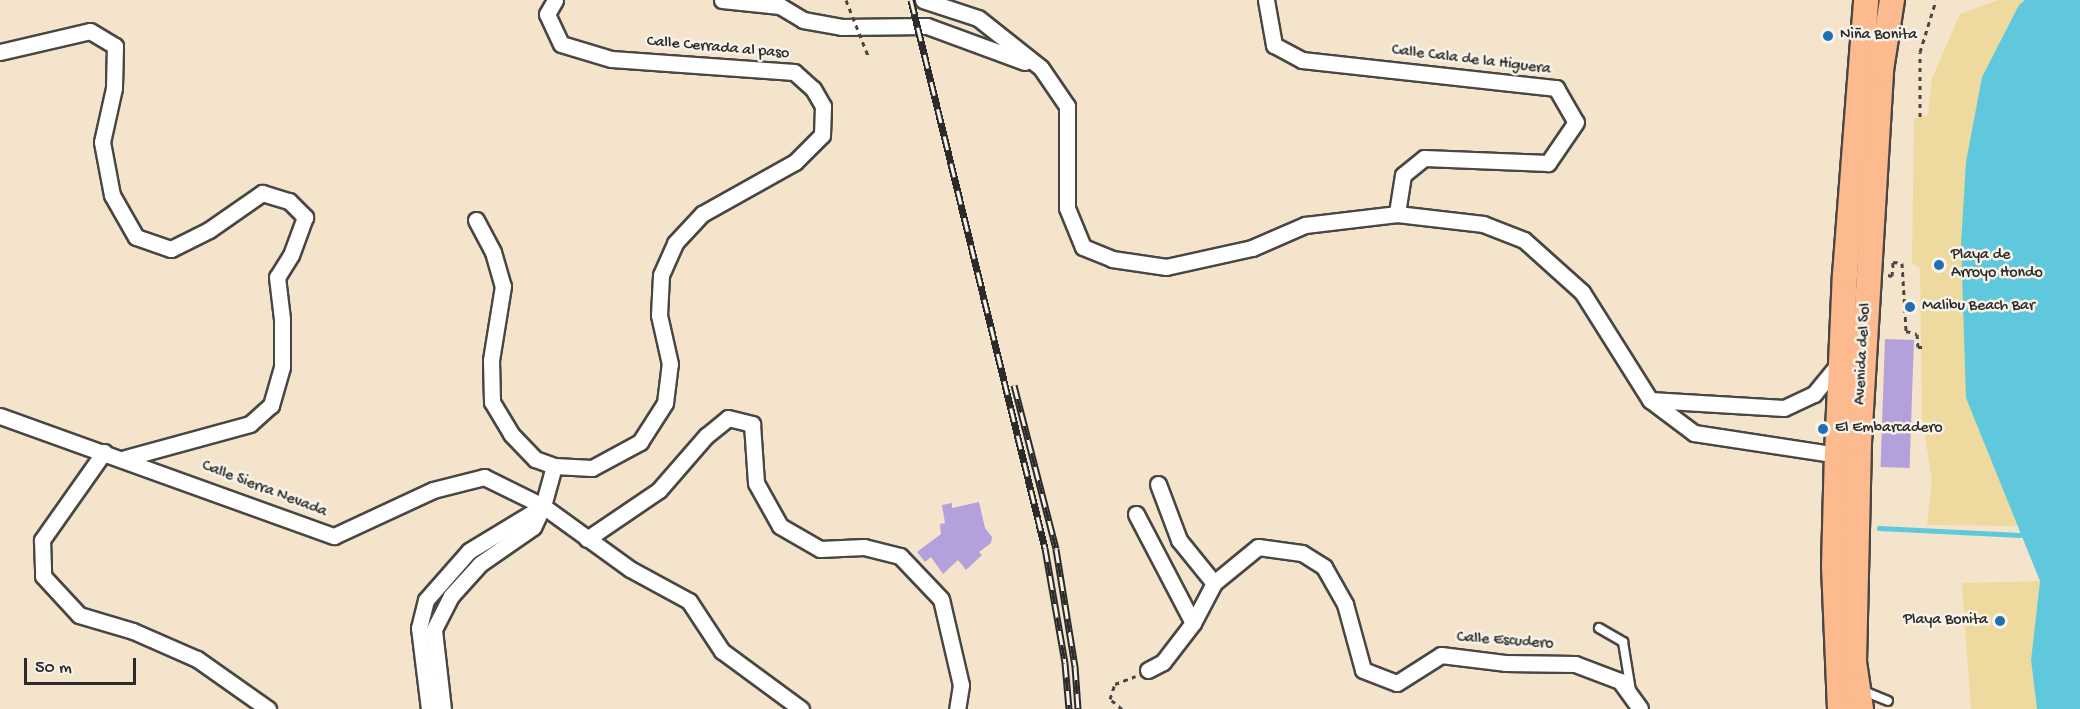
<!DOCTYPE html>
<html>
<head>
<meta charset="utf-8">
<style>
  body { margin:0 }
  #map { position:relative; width:2080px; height:709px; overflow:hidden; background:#f4e4cc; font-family:"Gochi Hand",sans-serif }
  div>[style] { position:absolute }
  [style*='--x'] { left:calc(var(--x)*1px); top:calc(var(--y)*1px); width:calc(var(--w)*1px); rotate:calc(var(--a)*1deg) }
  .sand>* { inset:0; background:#eeda9e }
  .water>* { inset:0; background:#60c8dc }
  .stream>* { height:4.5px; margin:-2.25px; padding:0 2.25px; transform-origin:2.25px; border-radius:2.25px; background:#60c8dc }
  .building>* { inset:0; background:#b4a1db; transform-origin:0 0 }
  .path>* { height:3px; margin-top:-1.5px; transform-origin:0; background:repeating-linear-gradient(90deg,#494743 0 4.5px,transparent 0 9px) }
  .roads { filter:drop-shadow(2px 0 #494743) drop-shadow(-2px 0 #494743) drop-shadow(0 2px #494743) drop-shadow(0 -2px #494743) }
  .service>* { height:8px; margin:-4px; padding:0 4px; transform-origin:4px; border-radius:4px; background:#fff }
  .minor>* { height:15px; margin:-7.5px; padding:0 7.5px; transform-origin:7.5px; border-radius:7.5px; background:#fff }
  .primary>* { height:24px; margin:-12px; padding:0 12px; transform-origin:12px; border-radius:12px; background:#fcba8e }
  .rail>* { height:7px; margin-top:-3.5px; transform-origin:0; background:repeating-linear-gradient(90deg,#f7f3e8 0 14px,#2b2b2b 0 28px); box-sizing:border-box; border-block:2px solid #2b2b2b }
  .path-bridge>* { height:3px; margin-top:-1.5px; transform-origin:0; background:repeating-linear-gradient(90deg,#494743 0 4.5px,transparent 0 9px) }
  .dots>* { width:16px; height:16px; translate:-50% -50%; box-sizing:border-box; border:3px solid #f7f3e8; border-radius:50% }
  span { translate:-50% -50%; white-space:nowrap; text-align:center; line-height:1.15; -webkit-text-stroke:5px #f7f3e8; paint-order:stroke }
  .poi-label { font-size:16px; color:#2b2b2b }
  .left { translate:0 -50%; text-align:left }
  .right { translate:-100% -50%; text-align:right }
  .street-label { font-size:16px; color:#2b2b2b }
  .scale { position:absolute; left:24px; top:658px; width:112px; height:27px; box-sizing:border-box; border:3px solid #2b2b2b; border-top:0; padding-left:8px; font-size:18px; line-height:21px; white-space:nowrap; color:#2b2b2b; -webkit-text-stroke:4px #f7f3e8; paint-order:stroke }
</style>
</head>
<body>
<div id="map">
  <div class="sand">
    <div style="clip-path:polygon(1998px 0,2026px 0,2019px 6px,1982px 77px,1966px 398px,2018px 526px,1927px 525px,1932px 480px,1922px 418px,1920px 268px,1912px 263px,1914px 119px,1928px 115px,1932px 78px,1960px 14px)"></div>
    <div style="clip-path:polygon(2040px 581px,2031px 660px,2037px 709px,1971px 709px,1962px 583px)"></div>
  </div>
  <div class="water">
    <div style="clip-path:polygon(2025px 0,2080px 0,2080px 709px,2037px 709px,2031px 660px,2040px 581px,1966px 398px,1961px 244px,1966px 162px,1982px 77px,2019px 5px)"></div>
  </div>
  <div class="stream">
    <div style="--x:1879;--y:528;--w:141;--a:2.8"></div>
  </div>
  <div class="building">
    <div style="left:1885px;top:339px;width:29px;height:128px;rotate:2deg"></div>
    <div style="clip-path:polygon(979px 502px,985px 528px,992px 537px,991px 543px,979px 552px,982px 555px,966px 570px,958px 560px,943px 574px,931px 557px,925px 562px,917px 552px,941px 534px,940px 524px,945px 523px,942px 505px,952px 503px,952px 508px)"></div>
  </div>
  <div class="path">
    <div style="--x:1920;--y:117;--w:65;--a:-90"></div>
    <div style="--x:1920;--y:52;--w:54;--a:-72.9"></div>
    <div style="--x:1888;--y:275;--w:4;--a:14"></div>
    <div style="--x:1892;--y:276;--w:14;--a:-86"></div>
    <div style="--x:1893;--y:262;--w:9;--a:6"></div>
    <div style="--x:1902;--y:263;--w:68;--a:86.6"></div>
    <div style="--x:1906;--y:331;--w:11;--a:15"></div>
    <div style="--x:1917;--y:334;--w:13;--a:86"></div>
    <div style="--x:1918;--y:347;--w:4;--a:0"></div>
    <div style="--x:1122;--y:709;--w:16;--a:-140"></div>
    <div style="--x:1110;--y:699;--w:16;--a:-72"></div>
    <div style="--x:1115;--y:684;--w:22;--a:-21"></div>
  </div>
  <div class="roads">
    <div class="service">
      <div style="--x:1599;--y:628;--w:28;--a:30"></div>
      <div style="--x:1623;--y:642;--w:50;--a:80.7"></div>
      <div style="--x:1861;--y:690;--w:29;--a:22"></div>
    </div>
    <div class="minor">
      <div style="--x:722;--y:0;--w:58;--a:5.9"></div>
      <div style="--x:780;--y:6;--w:27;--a:31"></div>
      <div style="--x:803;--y:20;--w:39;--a:10"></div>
      <div style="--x:841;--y:27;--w:86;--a:-0.7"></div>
      <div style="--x:927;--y:26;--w:104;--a:20.2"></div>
      <div style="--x:923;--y:0;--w:58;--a:18.1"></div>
      <div style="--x:978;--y:18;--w:80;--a:38.4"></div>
      <div style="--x:1041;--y:68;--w:46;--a:55.6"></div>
      <div style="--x:1067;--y:106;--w:102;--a:90"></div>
      <div style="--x:1067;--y:208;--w:42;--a:67.7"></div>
      <div style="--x:1083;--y:247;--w:31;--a:22"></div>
      <div style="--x:1112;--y:259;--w:55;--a:8.4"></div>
      <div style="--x:1166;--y:267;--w:88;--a:-12.5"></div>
      <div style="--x:1252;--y:248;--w:58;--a:-23.5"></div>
      <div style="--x:1305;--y:225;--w:93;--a:-6.8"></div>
      <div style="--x:1397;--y:214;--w:87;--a:6.6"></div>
      <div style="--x:1483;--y:224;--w:44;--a:21.3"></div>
      <div style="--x:1524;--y:240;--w:78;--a:41.9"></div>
      <div style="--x:1582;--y:292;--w:128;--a:57.8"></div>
      <div style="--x:1650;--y:400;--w:55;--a:36.9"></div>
      <div style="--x:1694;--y:433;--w:145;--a:8.7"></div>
      <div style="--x:1266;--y:0;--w:46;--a:79.9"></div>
      <div style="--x:1274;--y:45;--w:32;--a:28"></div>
      <div style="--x:1302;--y:60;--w:256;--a:6.3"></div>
      <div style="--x:1556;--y:88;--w:39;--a:60"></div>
      <div style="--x:1576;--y:122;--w:50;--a:124.3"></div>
      <div style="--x:1548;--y:163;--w:124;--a:-177.7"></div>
      <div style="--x:1424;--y:158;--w:27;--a:141"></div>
      <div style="--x:1403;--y:175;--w:39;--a:99"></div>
      <div style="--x:0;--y:52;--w:92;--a:-13.1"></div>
      <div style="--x:90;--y:31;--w:29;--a:31"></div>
      <div style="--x:115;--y:46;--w:42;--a:91.4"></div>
      <div style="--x:114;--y:88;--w:55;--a:102.5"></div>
      <div style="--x:102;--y:142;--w:54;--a:79.3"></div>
      <div style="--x:112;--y:195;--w:48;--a:60.3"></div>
      <div style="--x:136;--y:237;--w:37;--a:19"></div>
      <div style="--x:171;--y:249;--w:42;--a:-26.6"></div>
      <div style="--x:209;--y:230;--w:65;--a:-34.9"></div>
      <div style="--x:262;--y:193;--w:28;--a:17"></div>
      <div style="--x:289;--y:201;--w:23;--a:45"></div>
      <div style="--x:305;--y:217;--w:40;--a:110.2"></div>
      <div style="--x:291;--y:255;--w:26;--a:122"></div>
      <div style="--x:277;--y:277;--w:42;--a:83.2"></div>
      <div style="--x:282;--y:319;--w:48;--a:90"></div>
      <div style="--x:282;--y:367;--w:40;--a:106"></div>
      <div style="--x:271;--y:405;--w:28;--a:138"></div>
      <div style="--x:250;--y:424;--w:129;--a:164.7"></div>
      <div style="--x:476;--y:220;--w:36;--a:62"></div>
      <div style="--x:493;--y:252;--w:35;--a:74"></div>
      <div style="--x:503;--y:286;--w:75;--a:99.2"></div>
      <div style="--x:491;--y:360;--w:42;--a:88.6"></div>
      <div style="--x:492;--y:402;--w:37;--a:59"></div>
      <div style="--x:511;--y:434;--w:35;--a:46"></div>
      <div style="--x:535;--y:459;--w:20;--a:20"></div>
      <div style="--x:554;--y:466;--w:38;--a:3"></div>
      <div style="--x:592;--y:468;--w:55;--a:-28.4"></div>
      <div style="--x:640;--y:442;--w:46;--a:-57.3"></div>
      <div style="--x:665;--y:403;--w:39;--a:-83"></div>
      <div style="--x:670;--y:364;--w:50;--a:-102.7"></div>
      <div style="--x:659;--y:315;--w:40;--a:-87.1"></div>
      <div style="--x:661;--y:275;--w:35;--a:-66"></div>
      <div style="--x:675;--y:243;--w:40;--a:-47"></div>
      <div style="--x:702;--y:214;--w:107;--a:-29.2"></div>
      <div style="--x:795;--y:162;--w:38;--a:-45"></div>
      <div style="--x:822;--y:135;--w:29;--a:-88"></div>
      <div style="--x:823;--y:106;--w:20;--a:-120"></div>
      <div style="--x:813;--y:89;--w:25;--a:-138"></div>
      <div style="--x:794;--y:72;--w:183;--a:-175.9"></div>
      <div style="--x:611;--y:59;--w:52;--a:-163.3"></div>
      <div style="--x:561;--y:44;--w:33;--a:-115"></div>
      <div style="--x:547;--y:14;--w:16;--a:-60"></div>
      <div style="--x:1650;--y:400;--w:134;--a:3.4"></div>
      <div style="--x:1784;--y:408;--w:33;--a:-25"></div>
      <div style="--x:1814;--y:394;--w:43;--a:-50.7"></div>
      <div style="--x:0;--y:416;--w:355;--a:19.8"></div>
      <div style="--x:334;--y:536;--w:109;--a:-24.9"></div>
      <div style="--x:433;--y:490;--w:53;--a:-14.3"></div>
      <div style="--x:484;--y:477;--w:66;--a:26.2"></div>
      <div style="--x:543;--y:506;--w:107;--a:35.9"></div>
      <div style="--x:630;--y:569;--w:67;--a:28.5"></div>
      <div style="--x:689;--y:601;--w:60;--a:56.6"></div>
      <div style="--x:722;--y:651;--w:98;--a:36.3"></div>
      <div style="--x:104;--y:452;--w:108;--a:125.2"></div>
      <div style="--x:42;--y:540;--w:36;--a:88"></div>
      <div style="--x:43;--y:576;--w:53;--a:47.3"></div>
      <div style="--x:79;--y:615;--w:56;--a:16.5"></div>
      <div style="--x:133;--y:631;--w:70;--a:23.6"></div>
      <div style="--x:197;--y:659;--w:87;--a:35.2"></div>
      <div style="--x:1158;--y:484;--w:60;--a:69.4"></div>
      <div style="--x:1179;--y:540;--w:55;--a:50.9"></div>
      <div style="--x:543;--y:506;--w:41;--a:-74.6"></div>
      <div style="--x:1136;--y:514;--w:123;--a:62.4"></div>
      <div style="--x:587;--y:539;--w:87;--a:-34.2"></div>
      <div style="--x:659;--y:490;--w:72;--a:-49"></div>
      <div style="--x:706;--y:436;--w:28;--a:-39"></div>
      <div style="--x:728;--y:418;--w:25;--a:14"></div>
      <div style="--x:752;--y:424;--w:59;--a:86.1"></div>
      <div style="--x:756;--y:483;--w:49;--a:60.8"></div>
      <div style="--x:780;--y:526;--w:46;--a:29.9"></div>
      <div style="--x:820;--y:549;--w:44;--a:-2.6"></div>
      <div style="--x:864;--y:547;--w:37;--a:14"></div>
      <div style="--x:900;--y:556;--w:59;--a:46.4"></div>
      <div style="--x:941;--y:599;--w:88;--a:76.9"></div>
      <div style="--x:961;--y:685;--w:24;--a:99"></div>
      <div style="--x:1148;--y:670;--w:17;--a:-28"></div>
      <div style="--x:1163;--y:662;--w:49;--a:-52.4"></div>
      <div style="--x:1193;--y:623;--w:45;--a:-62.3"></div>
      <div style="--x:1214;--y:583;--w:57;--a:-39.3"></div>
      <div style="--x:1258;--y:547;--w:44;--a:7.8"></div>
      <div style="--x:1302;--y:553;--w:26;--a:32"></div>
      <div style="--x:1324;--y:567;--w:43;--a:60.4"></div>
      <div style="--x:1345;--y:604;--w:68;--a:74.7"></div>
      <div style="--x:1363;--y:670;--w:36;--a:21"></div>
      <div style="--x:1397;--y:683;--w:52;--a:-32.5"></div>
      <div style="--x:1441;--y:655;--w:64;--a:7.1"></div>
      <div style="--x:1505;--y:663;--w:70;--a:0.8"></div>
      <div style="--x:1575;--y:664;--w:48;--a:20.7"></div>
      <div style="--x:1620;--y:681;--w:34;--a:54"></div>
      <div style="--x:429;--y:709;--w:82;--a:-97"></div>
      <div style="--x:419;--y:628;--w:29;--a:-76"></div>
      <div style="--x:426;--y:600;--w:65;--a:-48.7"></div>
      <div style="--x:469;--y:551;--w:87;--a:-31.3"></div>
      <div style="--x:543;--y:506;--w:23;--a:115"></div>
      <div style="--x:533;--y:527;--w:65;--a:145.1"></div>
      <div style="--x:480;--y:564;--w:43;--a:132.2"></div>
      <div style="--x:451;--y:596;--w:38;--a:117"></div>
      <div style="--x:434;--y:630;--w:80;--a:83.5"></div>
    </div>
    <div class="primary">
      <div style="--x:1840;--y:709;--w:143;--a:-92.4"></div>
      <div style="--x:1834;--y:566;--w:111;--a:-88.5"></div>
      <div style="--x:1837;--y:455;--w:180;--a:-87.5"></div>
      <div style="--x:1845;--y:275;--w:276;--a:-85.6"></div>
      <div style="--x:1861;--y:709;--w:48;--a:-98.5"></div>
      <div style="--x:1854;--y:662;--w:219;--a:-88.7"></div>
      <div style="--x:1859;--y:443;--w:374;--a:-86.6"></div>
      <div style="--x:1881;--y:70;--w:71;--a:-81.1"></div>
    </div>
  </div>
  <div class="rail">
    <div style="--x:911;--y:0;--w:564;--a:76.26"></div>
    <div style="--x:1045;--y:548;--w:117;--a:80.1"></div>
    <div style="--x:1065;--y:663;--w:46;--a:85"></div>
    <div style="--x:1014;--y:385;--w:169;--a:75.6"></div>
    <div style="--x:1056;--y:549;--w:119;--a:80.8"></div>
    <div style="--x:1075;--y:666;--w:43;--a:86"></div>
  </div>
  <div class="path-bridge">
    <div style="--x:846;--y:0;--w:62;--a:68.4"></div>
  </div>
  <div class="dots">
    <div style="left:1828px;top:36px;background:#1f6fb2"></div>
    <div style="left:1939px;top:265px;background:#1f6fb2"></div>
    <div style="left:1910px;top:307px;background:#1f6fb2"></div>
    <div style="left:1823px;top:429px;background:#1f6fb2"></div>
    <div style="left:2000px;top:621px;background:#1f6fb2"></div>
  </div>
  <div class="poi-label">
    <span class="left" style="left:1840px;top:36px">Niña Bonita</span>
    <span class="left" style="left:1951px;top:265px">Playa de<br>Arroyo Hondo</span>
    <span class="left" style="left:1922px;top:307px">Malibu Beach Bar</span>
    <span class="left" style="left:1835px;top:429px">El Embarcadero</span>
    <span class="right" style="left:1988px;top:621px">Playa Bonita</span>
  </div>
  <div class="street-label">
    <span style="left:718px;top:49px;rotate:5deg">Calle Cerrada al paso</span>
    <span style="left:1471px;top:61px;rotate:7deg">Calle Cala de la Higuera</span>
    <span style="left:1864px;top:354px;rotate:-87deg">Avenida del Sol</span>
    <span style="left:264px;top:490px;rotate:21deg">Calle Sierra Nevada</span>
    <span style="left:1505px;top:642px;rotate:4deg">Calle Escudero</span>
  </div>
  <div class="scale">50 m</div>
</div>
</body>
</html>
